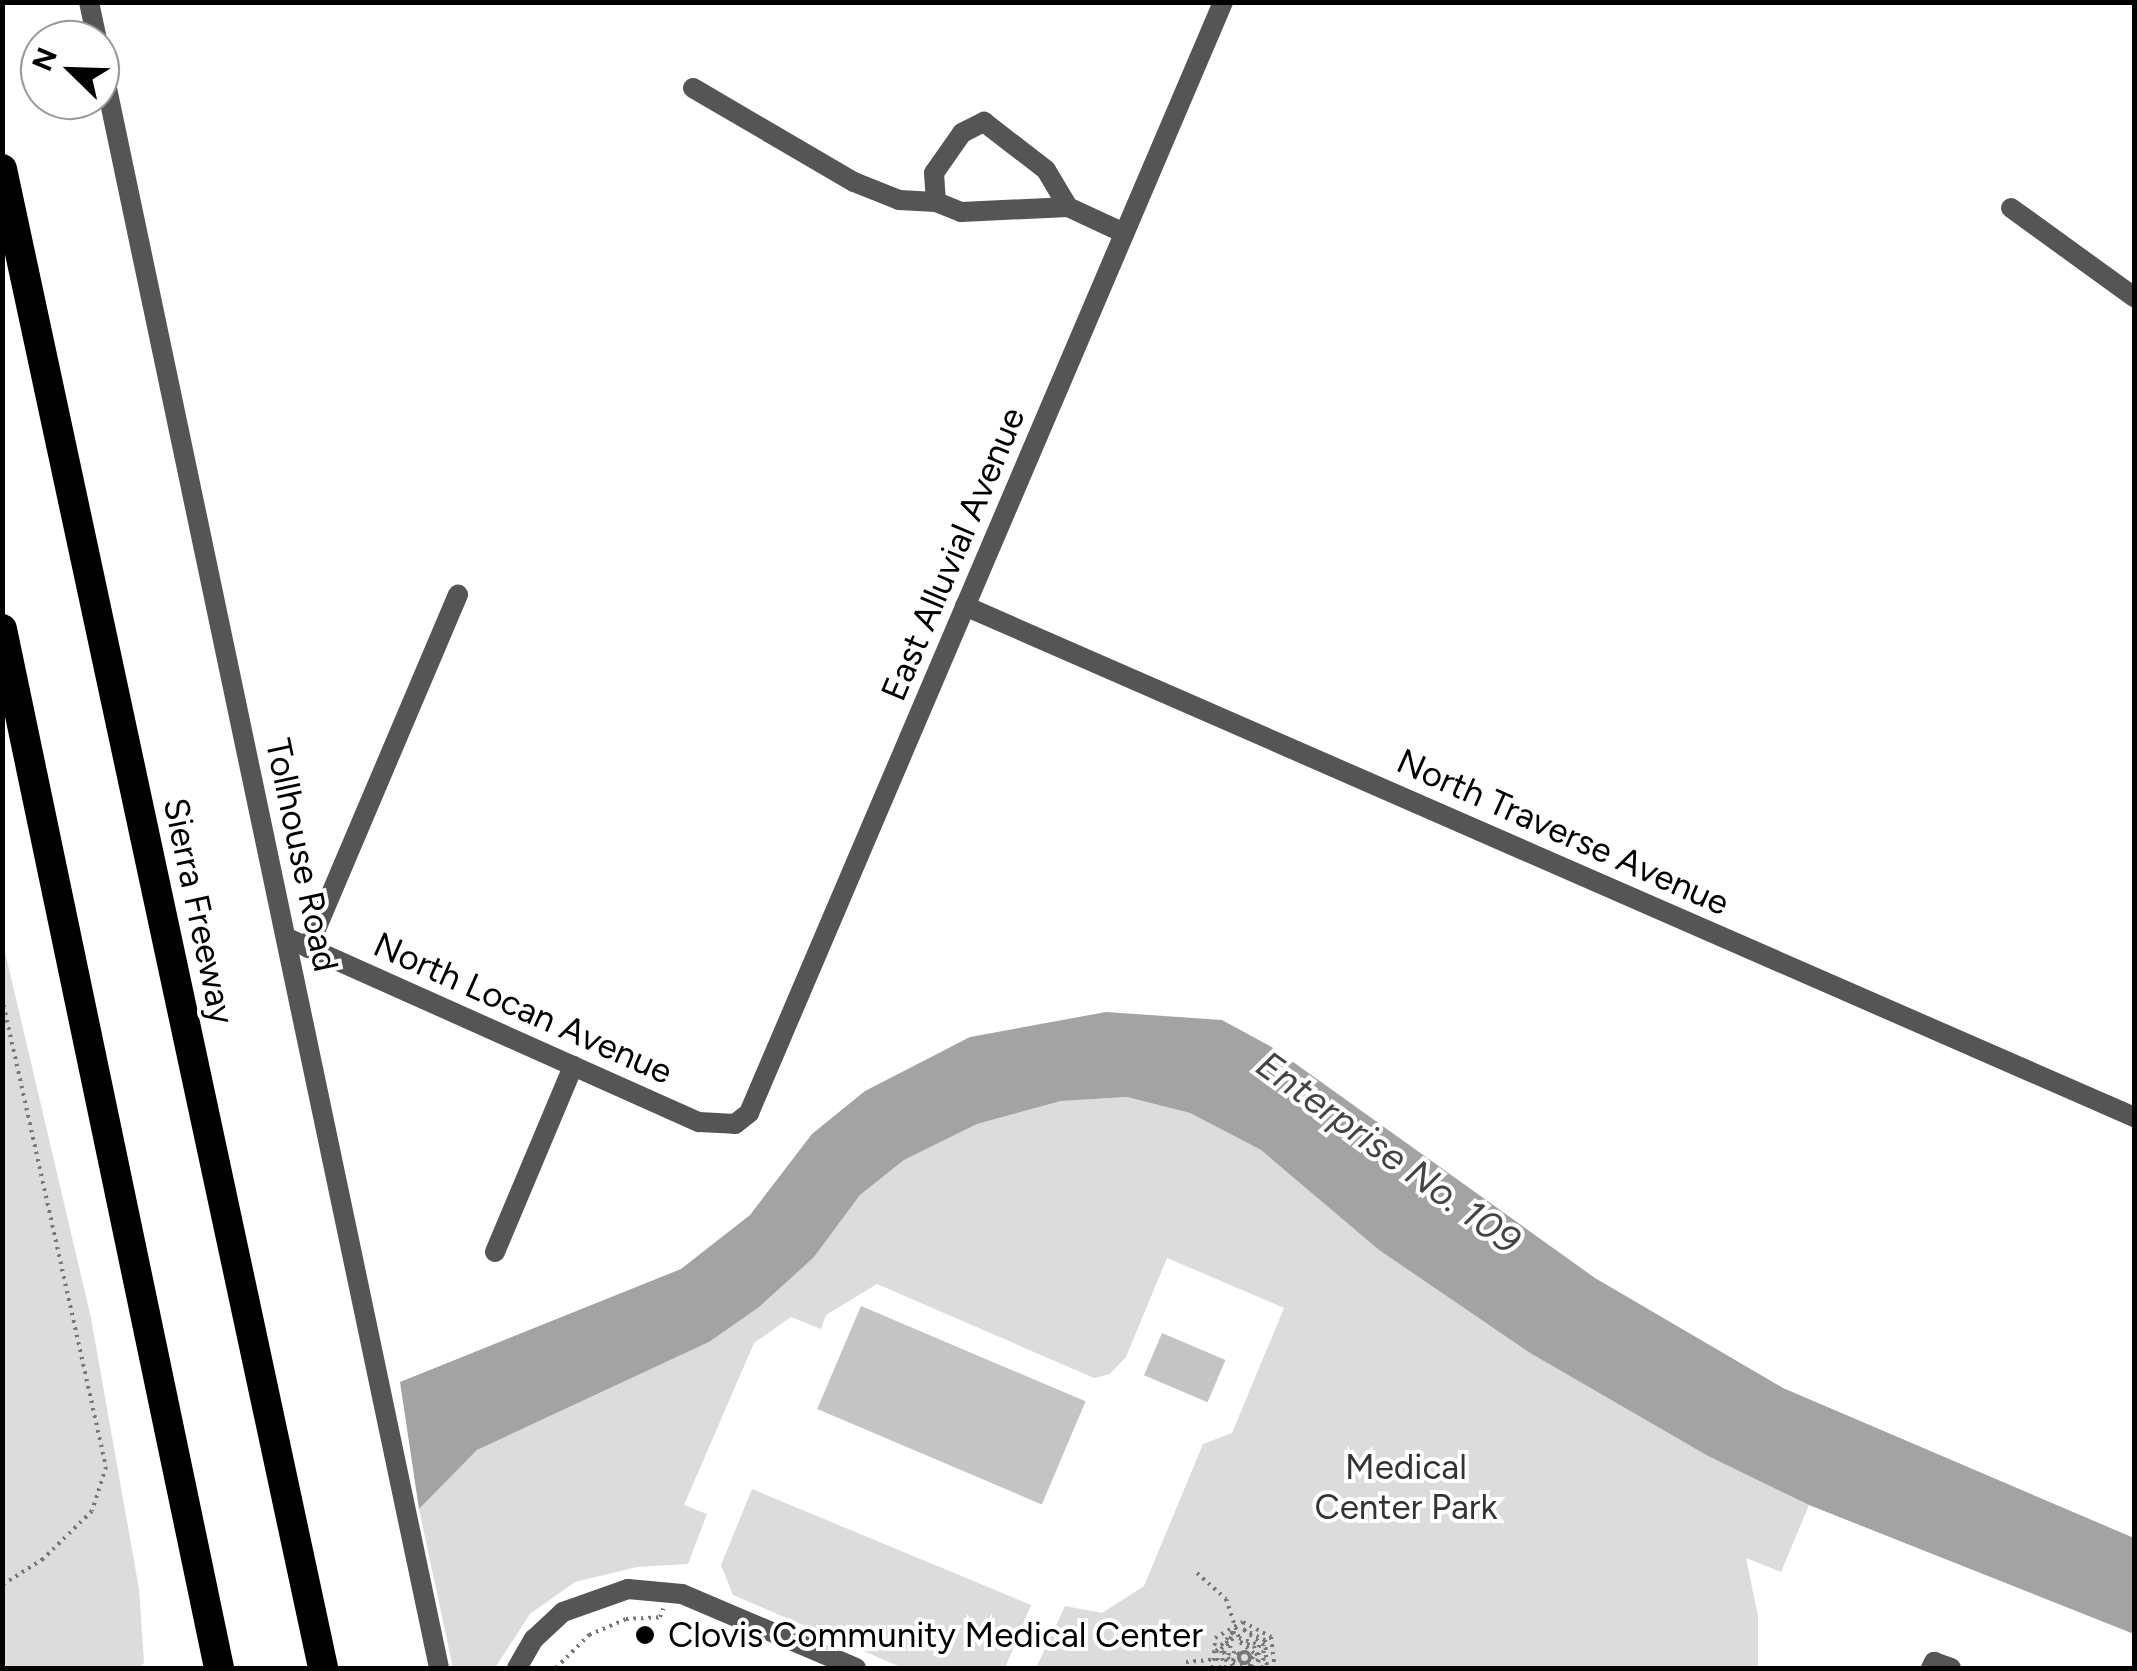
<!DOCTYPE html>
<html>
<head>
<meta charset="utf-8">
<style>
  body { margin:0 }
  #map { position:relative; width:2137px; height:1671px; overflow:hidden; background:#fff; font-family:Figtree,sans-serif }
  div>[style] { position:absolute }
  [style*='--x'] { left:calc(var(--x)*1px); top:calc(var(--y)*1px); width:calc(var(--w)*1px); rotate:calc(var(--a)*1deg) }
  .green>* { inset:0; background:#dcdcdc }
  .water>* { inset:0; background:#a3a3a3 }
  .building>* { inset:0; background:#c4c4c4; transform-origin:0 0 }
  .path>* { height:4px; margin-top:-2px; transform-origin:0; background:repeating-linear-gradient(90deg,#777 0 2.5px,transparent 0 7.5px) }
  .path>.ring { margin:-2px; padding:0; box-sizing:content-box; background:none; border:4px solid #777; border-radius:50% }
  .minor>* { height:20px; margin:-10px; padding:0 10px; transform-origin:10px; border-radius:10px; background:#555 }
  .highway>* { height:30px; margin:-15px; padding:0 15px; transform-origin:15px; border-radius:15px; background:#000 }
  .dots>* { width:28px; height:28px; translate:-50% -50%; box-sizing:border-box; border:5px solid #fff; border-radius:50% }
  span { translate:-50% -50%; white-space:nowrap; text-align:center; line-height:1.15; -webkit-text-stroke:8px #fff; paint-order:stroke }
  .street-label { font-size:35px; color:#000 }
  .park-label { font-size:35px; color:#333 }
  .poi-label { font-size:35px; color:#000 }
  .left { translate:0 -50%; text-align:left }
  .water-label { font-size:38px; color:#444; font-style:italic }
  .frame { position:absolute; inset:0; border:5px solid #000; pointer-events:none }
  .north { position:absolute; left:20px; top:20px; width:100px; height:100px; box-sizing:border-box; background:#fff; border:2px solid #999; border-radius:50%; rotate:293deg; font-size:28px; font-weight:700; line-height:40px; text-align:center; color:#000 }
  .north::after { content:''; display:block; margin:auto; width:35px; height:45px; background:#000; clip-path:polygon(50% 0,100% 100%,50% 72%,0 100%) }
</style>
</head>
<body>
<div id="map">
  <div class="green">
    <div style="clip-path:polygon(2px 939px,91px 1318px,139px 1589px,144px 1663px,139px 1668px,3px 1668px)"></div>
    <div style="clip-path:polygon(1127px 1097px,1190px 1113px,1261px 1150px,1379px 1250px,1530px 1353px,1708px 1456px,1809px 1505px,1781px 1572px,1746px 1558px,1758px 1616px,1758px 1668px,1036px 1668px,1065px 1606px,1102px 1613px,1144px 1586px,1203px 1444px,1232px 1433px,1284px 1308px,1167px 1258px,1126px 1357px,1110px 1374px,1094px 1378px,877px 1284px,826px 1315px,821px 1329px,791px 1317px,754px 1343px,684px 1505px,707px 1514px,688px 1564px,637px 1567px,575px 1582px,530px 1614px,495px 1668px,453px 1668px,419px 1509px,477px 1450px,709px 1342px,814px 1257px,860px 1195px,904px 1160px,977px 1124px,1061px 1101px)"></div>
    <div style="clip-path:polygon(752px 1489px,1031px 1605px,1005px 1668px,903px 1668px,733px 1595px,721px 1565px)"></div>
  </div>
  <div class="water">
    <div style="clip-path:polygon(1106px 1012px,1222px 1020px,1275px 1049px,1595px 1278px,1783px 1388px,2134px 1538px,2134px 1634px,1809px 1505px,1708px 1456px,1530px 1353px,1379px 1250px,1261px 1150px,1190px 1113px,1127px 1097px,1061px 1101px,977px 1124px,904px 1160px,860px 1195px,814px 1257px,759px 1307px,709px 1342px,477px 1450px,419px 1509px,400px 1382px,681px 1269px,750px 1215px,812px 1134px,865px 1091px,970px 1037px)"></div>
  </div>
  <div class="building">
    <div style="left:861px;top:1306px;width:244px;height:112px;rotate:23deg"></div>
    <div style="left:1162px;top:1333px;width:69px;height:46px;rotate:23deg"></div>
  </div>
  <div class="path">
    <div style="--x:2;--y:998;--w:480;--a:77.5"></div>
    <div style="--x:106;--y:1467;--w:46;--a:107.7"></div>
    <div style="--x:92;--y:1511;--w:69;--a:135.6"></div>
    <div style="--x:43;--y:1559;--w:49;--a:147.6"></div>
    <div style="--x:1197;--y:1573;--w:39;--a:42"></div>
    <div style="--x:1226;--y:1599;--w:41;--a:71.6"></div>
    <div style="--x:1239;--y:1638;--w:21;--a:19"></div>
    <div style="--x:1259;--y:1645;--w:23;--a:92"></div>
    <div class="ring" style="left:1238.5px;top:1651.5px;width:7px;height:7px"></div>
    <div style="--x:1239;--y:1654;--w:6;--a:-149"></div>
    <div style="--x:1234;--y:1651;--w:11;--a:95"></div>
    <div style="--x:1233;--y:1662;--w:17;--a:13"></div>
    <div style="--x:1250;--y:1666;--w:14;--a:-73"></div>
    <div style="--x:1254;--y:1653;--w:18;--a:-142"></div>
    <div style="--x:1240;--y:1642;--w:15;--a:16"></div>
    <div style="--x:1254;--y:1646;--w:14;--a:73"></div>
    <div style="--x:1258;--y:1659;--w:10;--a:119"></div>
    <div style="--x:1186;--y:1662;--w:25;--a:-5"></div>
    <div style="--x:556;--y:1668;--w:47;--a:-45"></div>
    <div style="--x:589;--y:1635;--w:40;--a:-23.4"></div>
    <div style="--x:626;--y:1619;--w:34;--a:-3"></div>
    <div style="--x:660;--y:1617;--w:9;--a:-69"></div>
    <div style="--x:1213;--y:1668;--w:30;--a:-86"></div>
    <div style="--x:1215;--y:1638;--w:32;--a:-30"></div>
    <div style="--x:1243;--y:1622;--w:32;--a:28"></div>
    <div style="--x:1271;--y:1637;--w:31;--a:83"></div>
    <div style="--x:1219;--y:1668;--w:17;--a:-100"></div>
    <div style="--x:1216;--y:1651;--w:27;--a:-48"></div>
    <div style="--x:1234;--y:1631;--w:27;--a:103"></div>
    <div style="--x:1228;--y:1657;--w:13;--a:61"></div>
    <div style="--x:1224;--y:1668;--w:19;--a:-99"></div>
    <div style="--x:1221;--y:1649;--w:16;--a:-50"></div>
    <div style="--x:1231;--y:1637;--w:17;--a:115"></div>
    <div style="--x:1224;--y:1652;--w:16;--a:76"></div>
    <div style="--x:1263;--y:1668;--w:23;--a:-88"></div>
    <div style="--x:1264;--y:1645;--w:26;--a:-143"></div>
    <div style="--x:1243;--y:1629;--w:25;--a:27"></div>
    <div style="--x:1265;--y:1640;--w:28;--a:86"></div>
  </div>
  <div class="minor">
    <div style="--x:89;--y:2;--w:39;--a:78"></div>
    <div style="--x:100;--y:55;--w:1648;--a:78.13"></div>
    <div style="--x:693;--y:88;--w:186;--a:30.3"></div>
    <div style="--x:854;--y:182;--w:48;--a:21.8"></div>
    <div style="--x:899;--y:200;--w:37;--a:3"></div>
    <div style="--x:1068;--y:207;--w:107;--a:177.3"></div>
    <div style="--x:961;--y:212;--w:27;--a:-158"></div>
    <div style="--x:936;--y:202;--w:29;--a:-94"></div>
    <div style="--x:934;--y:173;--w:49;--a:-55"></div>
    <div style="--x:962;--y:133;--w:25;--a:-27"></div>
    <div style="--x:984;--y:122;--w:78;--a:37.7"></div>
    <div style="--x:1046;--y:170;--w:43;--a:59.3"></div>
    <div style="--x:1068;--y:207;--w:62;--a:24.9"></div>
    <div style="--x:2011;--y:208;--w:152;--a:35.9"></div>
    <div style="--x:965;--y:606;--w:1276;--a:23.61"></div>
    <div style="--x:287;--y:938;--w:451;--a:24.1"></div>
    <div style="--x:699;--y:1122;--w:36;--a:3"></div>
    <div style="--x:735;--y:1124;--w:18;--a:-38"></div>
    <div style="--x:749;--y:1113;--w:1208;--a:-66.89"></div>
    <div style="--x:308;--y:948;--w:384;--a:-67"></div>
    <div style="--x:495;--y:1252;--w:202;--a:-67.2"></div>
    <div style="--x:517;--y:1668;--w:34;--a:-60"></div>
    <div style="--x:534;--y:1639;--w:40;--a:-43"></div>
    <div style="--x:563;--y:1612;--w:69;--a:-19.5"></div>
    <div style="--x:628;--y:1589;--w:54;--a:5.3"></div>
    <div style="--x:682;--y:1594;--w:189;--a:23"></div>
    <div style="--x:1931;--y:1668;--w:7;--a:-63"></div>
    <div style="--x:1934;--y:1662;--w:18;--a:19"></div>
  </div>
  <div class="highway">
    <div style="--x:2;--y:169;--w:1533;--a:77.91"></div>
    <div style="--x:2;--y:629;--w:1061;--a:78.2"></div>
  </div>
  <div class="dots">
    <div style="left:645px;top:1635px;background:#000"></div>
  </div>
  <div class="street-label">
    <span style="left:953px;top:554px;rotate:-67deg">East Alluvial Avenue</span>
    <span style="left:1563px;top:832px;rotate:24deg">North Traverse Avenue</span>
    <span style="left:302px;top:855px;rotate:78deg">Tollhouse Road</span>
    <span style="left:199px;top:911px;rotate:78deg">Sierra Freeway</span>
    <span style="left:523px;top:1008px;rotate:24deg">North Locan Avenue</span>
  </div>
  <div class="park-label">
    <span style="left:1406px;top:1487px">Medical<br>Center Park</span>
  </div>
  <div class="poi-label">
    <span class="left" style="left:668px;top:1635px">Clovis Community Medical Center</span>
  </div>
  <div class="water-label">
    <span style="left:1388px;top:1153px;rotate:36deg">Enterprise No. 109</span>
  </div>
  <div class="frame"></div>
  <div class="north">N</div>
</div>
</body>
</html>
